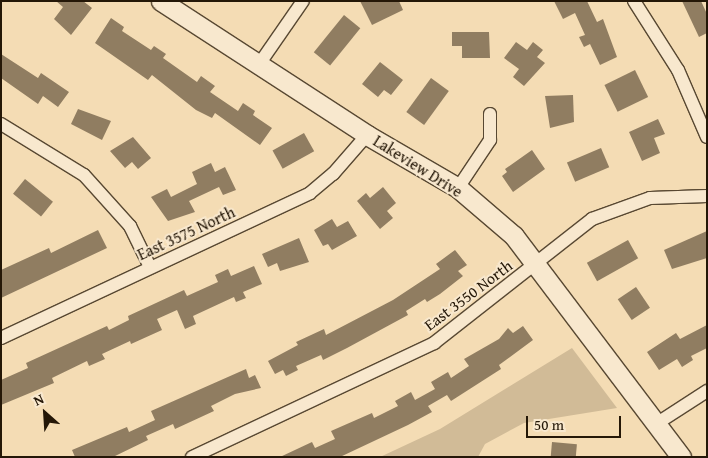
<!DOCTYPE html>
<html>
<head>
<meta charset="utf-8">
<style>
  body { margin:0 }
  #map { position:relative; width:708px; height:458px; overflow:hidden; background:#f4dcb4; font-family:"Gentium Book Plus",serif }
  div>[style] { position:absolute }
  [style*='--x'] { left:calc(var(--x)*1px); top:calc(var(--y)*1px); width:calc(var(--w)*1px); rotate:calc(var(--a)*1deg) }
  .green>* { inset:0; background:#d1bb97 }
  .building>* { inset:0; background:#907d61; transform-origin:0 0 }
  .roads { filter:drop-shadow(1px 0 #584832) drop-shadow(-1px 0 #584832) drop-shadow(0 1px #584832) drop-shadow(0 -1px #584832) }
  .street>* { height:12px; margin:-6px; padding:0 6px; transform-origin:6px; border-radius:6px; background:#f8e8ce }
  .secondary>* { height:19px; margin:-9.5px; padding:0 9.5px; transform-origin:9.5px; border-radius:9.5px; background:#f8e8ce }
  span { translate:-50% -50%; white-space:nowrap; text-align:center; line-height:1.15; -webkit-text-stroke:4px #f8e8ce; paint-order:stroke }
  .street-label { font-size:16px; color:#241707 }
  .frame { position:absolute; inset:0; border:2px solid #241707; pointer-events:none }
  .north { position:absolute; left:20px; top:388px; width:50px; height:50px; -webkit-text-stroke:4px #f8e8ce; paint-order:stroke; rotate:334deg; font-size:14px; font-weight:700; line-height:20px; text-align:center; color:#241707 }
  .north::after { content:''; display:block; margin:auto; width:18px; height:22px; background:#241707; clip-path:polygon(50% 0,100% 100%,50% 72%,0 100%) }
  .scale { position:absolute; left:526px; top:416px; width:95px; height:22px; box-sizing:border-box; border:2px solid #241707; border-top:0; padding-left:6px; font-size:15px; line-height:18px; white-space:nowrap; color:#241707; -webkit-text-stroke:4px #f8e8ce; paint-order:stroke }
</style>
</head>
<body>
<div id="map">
  <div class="green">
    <div style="clip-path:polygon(572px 348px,617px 408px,524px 423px,485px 444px,478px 457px,380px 457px,440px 429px)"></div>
  </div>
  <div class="building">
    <div style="clip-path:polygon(56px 1px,83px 1px,92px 8px,71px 35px,54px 19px,63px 7px)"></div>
    <div style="clip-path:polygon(360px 1px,399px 1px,403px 10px,372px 25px)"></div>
    <div style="clip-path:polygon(554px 1px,587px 1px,597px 22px,603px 19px,617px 57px,600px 65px,590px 44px,584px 47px,579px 37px,585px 35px,575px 13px,563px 19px)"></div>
    <div style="clip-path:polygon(682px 1px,701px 1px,707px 14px,707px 33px,699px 37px)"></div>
    <div style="left:344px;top:15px;width:21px;height:48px;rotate:39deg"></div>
    <div style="clip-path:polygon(111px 18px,124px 27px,122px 31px,151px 50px,154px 46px,166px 54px,163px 58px,197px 82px,201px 76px,215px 86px,210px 92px,238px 111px,243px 103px,255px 111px,253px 115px,272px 128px,260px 145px,215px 113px,212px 118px,196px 110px,152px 75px,148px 80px,95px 43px)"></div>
    <div style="clip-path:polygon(452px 32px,489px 32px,490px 58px,462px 58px,462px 46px,452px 46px)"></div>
    <div style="clip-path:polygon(516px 42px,527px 50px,533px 42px,543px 50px,537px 57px,545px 63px,524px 86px,513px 77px,519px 69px,504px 58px)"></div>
    <div style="clip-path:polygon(1px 54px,38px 78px,41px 73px,69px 92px,58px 107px,43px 96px,38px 104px,1px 78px)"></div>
    <div style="clip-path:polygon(380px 62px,403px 80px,391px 95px,384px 90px,378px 97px,362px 84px)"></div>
    <div style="left:635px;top:70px;width:30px;height:34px;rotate:64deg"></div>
    <div style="left:431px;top:78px;width:22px;height:42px;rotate:36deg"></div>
    <div style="clip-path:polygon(573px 95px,574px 122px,550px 128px,545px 96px)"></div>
    <div style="clip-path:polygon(78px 109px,111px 121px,102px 140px,71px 124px)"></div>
    <div style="clip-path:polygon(658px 119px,665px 134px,654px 138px,660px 153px,642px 161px,629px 132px)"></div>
    <div style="left:304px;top:133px;width:21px;height:36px;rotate:61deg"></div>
    <div style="clip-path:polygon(133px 137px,151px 158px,138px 169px,132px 162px,125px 168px,110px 151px)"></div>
    <div style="left:601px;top:148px;width:21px;height:37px;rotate:67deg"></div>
    <div style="clip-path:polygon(532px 150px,545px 169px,513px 192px,502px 176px,507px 172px,505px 169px)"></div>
    <div style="clip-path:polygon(211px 163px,215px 172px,225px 167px,236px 190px,223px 195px,219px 187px,189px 201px,195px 212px,168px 221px,151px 197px,167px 189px,171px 197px,197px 184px,192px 172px)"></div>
    <div style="left:25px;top:179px;width:36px;height:19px;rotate:39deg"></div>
    <div style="clip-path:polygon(383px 187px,396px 203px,387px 211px,393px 218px,380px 229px,357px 201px,366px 193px,370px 198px)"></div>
    <div style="clip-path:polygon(332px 219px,337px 227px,348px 221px,357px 236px,332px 250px,328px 244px,323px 246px,314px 230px)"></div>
    <div style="clip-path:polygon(98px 230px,107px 248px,1px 298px,1px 270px,49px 248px,51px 253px)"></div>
    <div style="clip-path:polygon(707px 231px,707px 258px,672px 269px,664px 250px)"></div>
    <div style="clip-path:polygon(299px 238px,309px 262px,280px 271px,277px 263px,268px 267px,262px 254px)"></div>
    <div style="left:628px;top:240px;width:21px;height:47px;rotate:61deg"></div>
    <div style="clip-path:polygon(455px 250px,467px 265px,458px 271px,463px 276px,440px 294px,427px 302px,425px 299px,406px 311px,408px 315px,347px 348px,323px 360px,321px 355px,296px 366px,298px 370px,286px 376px,283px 370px,275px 374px,268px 361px,298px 345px,296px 342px,324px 329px,326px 335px,393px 300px,440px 269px,436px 264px)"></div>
    <div style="clip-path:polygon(254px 266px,262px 284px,243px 292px,246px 298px,236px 302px,234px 297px,193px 316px,196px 324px,185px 329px,177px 310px,157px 319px,162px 330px,131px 344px,130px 341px,102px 354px,105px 359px,89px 366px,87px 361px,52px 378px,54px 383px,1px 405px,1px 380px,28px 368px,26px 363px,107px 326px,109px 330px,129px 320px,128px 316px,184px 290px,187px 296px,218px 282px,215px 275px,228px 269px,231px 276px)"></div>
    <div style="left:636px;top:287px;width:25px;height:22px;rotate:56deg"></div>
    <div style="clip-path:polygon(707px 325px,707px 348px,691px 356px,693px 360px,682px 367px,677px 359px,659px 370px,647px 352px,676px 333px,680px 339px)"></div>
    <div style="clip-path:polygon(523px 326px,533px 340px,499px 365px,501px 369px,451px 401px,447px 395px,428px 406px,432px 412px,408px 425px,340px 457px,280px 457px,312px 442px,315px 448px,335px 439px,331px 431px,372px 413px,374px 418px,398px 406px,395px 401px,411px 392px,415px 400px,435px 389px,431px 382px,448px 372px,451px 378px,469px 366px,464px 359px,499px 339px,508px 328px,513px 333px)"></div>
    <div style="clip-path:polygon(246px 369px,249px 378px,255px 375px,261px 388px,235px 394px,211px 406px,214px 411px,175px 429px,173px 424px,146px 436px,148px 440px,113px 457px,75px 457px,72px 450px,127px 427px,129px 432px,155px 420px,151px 411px)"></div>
    <div style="left:552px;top:442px;width:25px;height:15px;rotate:5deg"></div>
  </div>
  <div class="roads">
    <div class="street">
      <div style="--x:634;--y:1;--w:82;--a:57.5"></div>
      <div style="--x:678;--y:70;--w:73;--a:66.6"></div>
      <div style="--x:260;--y:63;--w:75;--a:-55.3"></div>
      <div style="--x:1;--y:124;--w:97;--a:31.6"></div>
      <div style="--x:84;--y:175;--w:69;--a:48"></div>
      <div style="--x:130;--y:226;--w:46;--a:64"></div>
      <div style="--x:458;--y:188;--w:58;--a:-56.3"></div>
      <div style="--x:490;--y:140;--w:26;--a:-90"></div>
      <div style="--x:1;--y:338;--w:341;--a:-25.1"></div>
      <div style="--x:310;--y:193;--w:30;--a:-40"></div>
      <div style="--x:333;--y:174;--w:52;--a:-48.9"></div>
      <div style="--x:656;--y:424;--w:61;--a:-32.9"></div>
      <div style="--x:192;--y:457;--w:268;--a:-25.2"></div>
      <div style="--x:434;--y:343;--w:201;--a:-38.1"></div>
      <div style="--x:592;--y:219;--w:62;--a:-19.9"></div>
      <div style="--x:650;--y:198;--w:57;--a:-2"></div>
    </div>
    <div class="secondary">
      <div style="--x:161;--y:1;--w:246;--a:33"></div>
      <div style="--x:367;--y:135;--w:105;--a:30.2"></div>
      <div style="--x:458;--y:188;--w:74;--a:40.6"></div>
      <div style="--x:514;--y:236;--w:277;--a:52.9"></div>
    </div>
  </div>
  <div class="street-label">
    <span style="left:418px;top:166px;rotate:32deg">Lakeview Drive</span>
    <span style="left:186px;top:233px;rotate:-25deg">East 3575 North</span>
    <span style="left:468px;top:295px;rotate:-37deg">East 3550 North</span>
  </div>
  <div class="frame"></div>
  <div class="north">N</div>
  <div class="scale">50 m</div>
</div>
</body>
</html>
